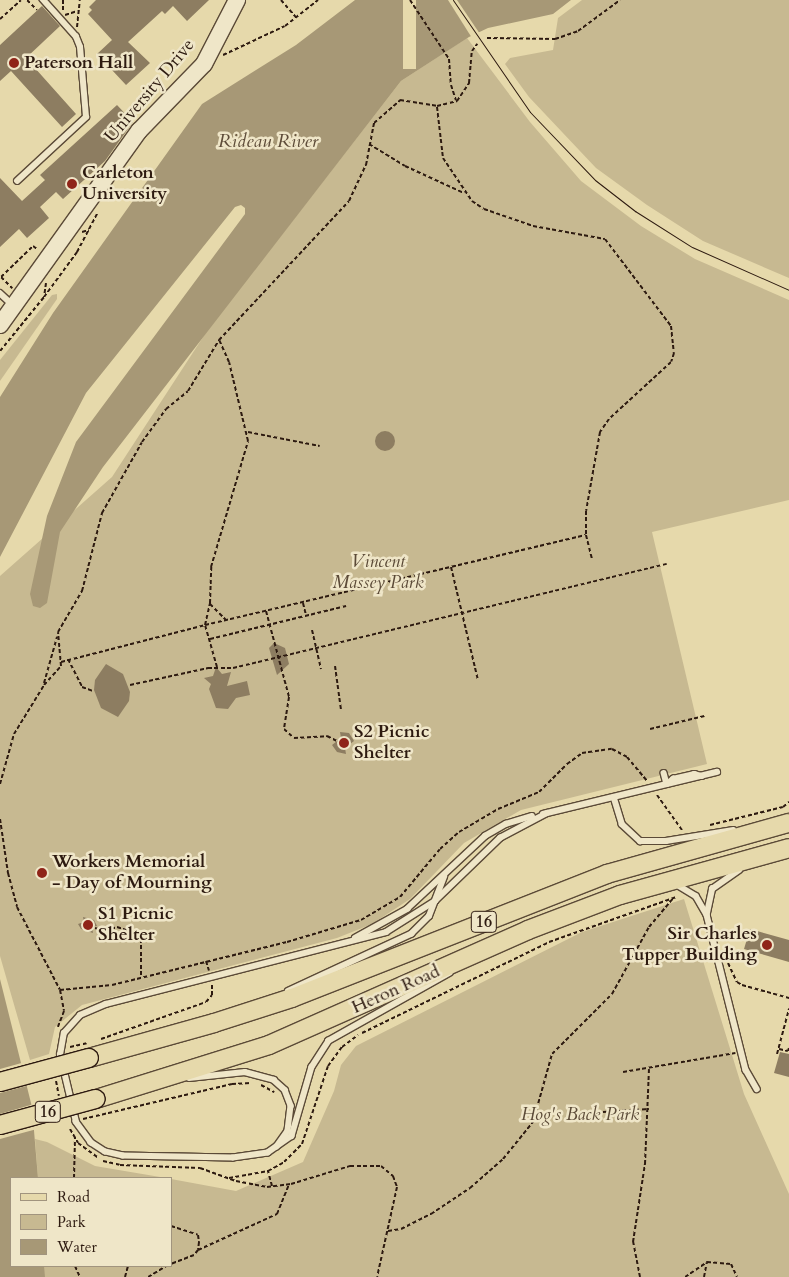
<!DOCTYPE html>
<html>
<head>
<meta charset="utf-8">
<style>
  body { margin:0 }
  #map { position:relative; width:789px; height:1277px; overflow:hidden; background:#e6d9ab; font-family:Cardo,serif }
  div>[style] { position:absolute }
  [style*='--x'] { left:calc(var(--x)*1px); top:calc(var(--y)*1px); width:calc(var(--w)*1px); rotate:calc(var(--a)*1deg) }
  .green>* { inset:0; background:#c7b991 }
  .water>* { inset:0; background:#a79876 }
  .pier>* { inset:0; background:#e6d9ab; transform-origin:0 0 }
  .building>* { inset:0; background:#8d7d61 }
  .round { border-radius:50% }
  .path>* { height:2px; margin-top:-1px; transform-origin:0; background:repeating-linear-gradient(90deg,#2d1a10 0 4px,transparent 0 6.5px) }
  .roads { filter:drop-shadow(1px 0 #5b4a37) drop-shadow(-1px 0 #5b4a37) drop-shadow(0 1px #5b4a37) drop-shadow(0 -1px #5b4a37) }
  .lane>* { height:5.5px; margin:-2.75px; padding:0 2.75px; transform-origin:2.75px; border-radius:2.75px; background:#efe6c8 }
  .secondary>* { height:16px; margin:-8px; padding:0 8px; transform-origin:8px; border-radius:8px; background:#efe6c8 }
  .primary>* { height:18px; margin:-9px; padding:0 9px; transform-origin:9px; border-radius:9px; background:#e6d9ab }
  .tram>* { height:1px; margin:-0.5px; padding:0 0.5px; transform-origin:0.5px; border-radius:0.5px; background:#2d1a10 }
  .bridges { filter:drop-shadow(1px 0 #2d1a10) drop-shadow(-1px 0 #2d1a10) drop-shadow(0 1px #2d1a10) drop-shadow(0 -1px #2d1a10) }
  .primary-bridge>* { height:18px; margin:-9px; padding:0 9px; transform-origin:9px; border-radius:9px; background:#e6d9ab }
  .dots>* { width:14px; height:14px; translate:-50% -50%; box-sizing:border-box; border:2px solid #efe6c8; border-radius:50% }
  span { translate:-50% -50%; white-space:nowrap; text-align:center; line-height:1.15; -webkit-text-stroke:5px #efe6c8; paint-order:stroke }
  .shield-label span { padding:1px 4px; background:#efe6c8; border:1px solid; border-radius:4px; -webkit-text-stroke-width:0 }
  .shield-label { font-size:16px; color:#2d1a10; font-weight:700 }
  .poi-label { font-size:18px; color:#2d1a10; font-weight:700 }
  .left { translate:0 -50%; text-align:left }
  .right { translate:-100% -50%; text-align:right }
  .street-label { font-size:18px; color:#2d1a10 }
  .park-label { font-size:18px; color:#5b4a37; font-style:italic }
  .water-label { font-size:19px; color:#5e4c39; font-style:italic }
  .legend { position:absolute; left:10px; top:1177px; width:162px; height:90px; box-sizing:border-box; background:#efe6c8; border:1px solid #a1947e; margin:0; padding:6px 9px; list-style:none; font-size:15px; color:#2d1a10 }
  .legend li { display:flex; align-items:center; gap:10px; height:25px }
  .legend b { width:25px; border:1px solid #a1947e }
</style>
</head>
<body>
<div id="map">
  <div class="green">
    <div style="clip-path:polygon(582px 0,789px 0,789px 278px,703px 241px,647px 205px,596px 168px,529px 97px,505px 64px,510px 58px,553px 50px,558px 18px)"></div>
    <div style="clip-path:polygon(467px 38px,530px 122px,581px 181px,641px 226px,695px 259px,789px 300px,789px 500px,652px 532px,707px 764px,521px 810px,464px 843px,410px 899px,372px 924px,337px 938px,82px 1005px,55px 1027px,49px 1054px,30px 1060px,0 956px,0 576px,112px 477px,207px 331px,401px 81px)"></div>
    <div style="clip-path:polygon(57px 294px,57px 299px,0 381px,0 360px,52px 295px)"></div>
    <div style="clip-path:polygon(684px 899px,744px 1094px,789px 1194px,789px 1277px,44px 1277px,44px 1266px,171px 1266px,171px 1179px,236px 1191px,303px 1162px,334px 1091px,341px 1065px,356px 1046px,582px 932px)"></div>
    <div style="clip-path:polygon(35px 1139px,47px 1142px,95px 1166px,166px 1178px,38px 1178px)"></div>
  </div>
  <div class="water">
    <div style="clip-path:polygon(355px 0,571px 0,553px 14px,488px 28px,469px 37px,401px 81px,103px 467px,60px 532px,47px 603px,40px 608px,33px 606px,30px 594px,47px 516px,76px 442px,245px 214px,245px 208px,241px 205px,235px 207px,86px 393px,0 557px,0 397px,53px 313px,202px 104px,296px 45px)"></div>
    <div style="clip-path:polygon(0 979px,32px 1107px,38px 1178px,11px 1178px,11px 1266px,44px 1266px,45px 1277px,0 1277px)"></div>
  </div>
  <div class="pier">
    <div style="left:403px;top:0;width:13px;height:69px"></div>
    <div style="clip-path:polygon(448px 0,457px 0,480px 34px,472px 38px)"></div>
    <div style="clip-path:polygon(25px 1062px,30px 1085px,0 1093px,0 1069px)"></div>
    <div style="clip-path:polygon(34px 1104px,37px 1129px,0 1139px,0 1114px)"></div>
  </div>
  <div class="building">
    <div style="clip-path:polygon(96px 0,209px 0,187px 21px,173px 6px,165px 14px,162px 11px,128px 42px,150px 63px,126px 85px,97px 54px,112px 40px,88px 14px,92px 10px,89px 7px)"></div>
    <div style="clip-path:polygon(42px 6px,60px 26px,26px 58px,76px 114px,62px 127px,11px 71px,0 81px,0 45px)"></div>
    <div style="clip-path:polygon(117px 105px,133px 122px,105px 161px,63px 199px,56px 192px,40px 207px,49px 218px,27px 238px,19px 229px,0 247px,0 178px,22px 201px,45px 180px,40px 175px)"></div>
    <div class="round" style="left:375px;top:431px;width:20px;height:20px"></div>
    <div style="clip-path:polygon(274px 643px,285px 648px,289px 664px,277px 675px,269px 648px)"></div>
    <div style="clip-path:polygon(106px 664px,123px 674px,130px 692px,129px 701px,118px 717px,101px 708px,94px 690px,95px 680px)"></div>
    <div style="clip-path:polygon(216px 667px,222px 674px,231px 672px,227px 686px,247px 681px,250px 695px,236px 698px,228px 709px,216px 708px,209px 689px,211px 684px,204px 678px,213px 676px)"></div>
    <div style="clip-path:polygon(340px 732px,349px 733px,354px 741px,345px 748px,346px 754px,337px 752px,332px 745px,341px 738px)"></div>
    <div style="clip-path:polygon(83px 917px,94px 920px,97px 926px,92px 927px,93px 933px,81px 929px,78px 924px,84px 922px)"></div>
    <div style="clip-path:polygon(750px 929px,789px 940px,789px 962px,744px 949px)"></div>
    <div style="clip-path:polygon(780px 1052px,789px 1054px,789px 1077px,774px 1073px)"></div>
  </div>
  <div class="path">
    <div style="--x:27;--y:0;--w:14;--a:45"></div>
    <div style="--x:63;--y:0;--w:10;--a:90"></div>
    <div style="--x:281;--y:0;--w:23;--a:49"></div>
    <div style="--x:410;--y:0;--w:71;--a:56.5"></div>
    <div style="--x:449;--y:59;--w:26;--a:86"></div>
    <div style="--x:451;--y:85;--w:16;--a:72"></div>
    <div style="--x:65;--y:15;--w:13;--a:-18"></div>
    <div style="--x:0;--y:19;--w:28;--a:-42"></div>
    <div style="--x:77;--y:27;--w:27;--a:-84"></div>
    <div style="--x:487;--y:38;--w:68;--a:0.8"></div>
    <div style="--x:555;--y:39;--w:24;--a:-19"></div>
    <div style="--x:578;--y:31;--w:52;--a:-36.4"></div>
    <div style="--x:223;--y:55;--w:68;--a:-25.1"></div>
    <div style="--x:285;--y:26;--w:42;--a:-38.2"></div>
    <div style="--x:437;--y:107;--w:51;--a:83.3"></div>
    <div style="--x:443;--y:158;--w:52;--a:56"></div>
    <div style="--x:472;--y:201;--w:14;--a:34"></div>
    <div style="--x:484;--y:209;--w:52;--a:19.1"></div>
    <div style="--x:533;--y:226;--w:73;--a:10.2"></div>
    <div style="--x:605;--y:239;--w:109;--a:52.8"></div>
    <div style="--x:671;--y:326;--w:27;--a:84"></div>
    <div style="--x:674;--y:353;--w:9;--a:108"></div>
    <div style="--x:671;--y:362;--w:84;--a:137.4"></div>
    <div style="--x:609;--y:419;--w:16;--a:125"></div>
    <div style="--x:600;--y:432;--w:80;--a:100"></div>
    <div style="--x:586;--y:511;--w:24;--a:90"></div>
    <div style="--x:586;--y:535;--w:25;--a:76"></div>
    <div style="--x:369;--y:144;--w:42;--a:31.4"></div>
    <div style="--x:405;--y:166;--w:65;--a:24.6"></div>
    <div style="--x:82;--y:232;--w:7;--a:-16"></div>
    <div style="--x:1;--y:277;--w:45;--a:-44.1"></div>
    <div style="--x:33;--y:246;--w:5;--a:37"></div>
    <div style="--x:1;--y:277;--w:16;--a:45"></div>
    <div style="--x:46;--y:283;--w:14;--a:98"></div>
    <div style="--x:44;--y:297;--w:56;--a:-53.7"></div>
    <div style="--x:77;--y:252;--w:45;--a:-62.3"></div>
    <div style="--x:0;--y:351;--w:70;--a:-50.8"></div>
    <div style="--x:248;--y:432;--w:73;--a:11"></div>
    <div style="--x:451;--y:567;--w:116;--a:76.6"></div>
    <div style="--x:303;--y:603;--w:12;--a:76"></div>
    <div style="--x:210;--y:604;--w:23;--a:45"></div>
    <div style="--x:266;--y:611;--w:89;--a:75"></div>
    <div style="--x:289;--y:697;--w:32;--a:99"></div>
    <div style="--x:284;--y:729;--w:13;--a:42"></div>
    <div style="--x:294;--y:738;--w:33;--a:-3"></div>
    <div style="--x:327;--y:736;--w:18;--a:27"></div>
    <div style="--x:312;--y:630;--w:40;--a:77"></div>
    <div style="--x:210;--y:639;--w:140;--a:-13.6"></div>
    <div style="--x:68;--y:659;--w:31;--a:63"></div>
    <div style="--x:82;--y:687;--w:12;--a:20"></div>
    <div style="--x:61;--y:662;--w:149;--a:-14.4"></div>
    <div style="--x:205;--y:625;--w:23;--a:-77"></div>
    <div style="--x:210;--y:603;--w:36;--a:-88"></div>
    <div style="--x:211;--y:567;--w:131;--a:-73.6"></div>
    <div style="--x:248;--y:441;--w:81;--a:-103.5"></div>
    <div style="--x:229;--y:362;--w:24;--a:-114"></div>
    <div style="--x:335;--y:666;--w:44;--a:82.2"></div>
    <div style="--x:217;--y:667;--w:44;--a:-105.9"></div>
    <div style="--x:205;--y:625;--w:391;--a:-13.3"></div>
    <div style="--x:44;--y:683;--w:48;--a:-74.2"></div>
    <div style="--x:130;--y:685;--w:80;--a:-12.3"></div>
    <div style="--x:208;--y:668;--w:25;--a:0"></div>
    <div style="--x:233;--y:668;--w:446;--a:-13.5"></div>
    <div style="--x:650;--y:729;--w:56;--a:-13.5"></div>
    <div style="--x:0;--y:784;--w:52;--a:-74.4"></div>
    <div style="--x:14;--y:734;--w:57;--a:-58.5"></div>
    <div style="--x:44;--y:685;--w:25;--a:-48"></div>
    <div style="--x:61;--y:666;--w:34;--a:-95"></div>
    <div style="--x:58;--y:632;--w:48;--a:-59.7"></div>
    <div style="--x:82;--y:591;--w:81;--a:-75.6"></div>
    <div style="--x:102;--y:513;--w:81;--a:-60.6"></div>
    <div style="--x:142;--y:442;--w:41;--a:-54"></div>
    <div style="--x:166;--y:409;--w:28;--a:-39"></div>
    <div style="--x:188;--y:391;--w:60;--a:-58.7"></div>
    <div style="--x:219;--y:340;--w:190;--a:-46.9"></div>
    <div style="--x:349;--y:201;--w:40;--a:-65"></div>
    <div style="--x:366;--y:165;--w:43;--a:-79.2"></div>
    <div style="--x:374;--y:123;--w:35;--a:-41"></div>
    <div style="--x:400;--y:100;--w:37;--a:9"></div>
    <div style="--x:437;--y:106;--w:21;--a:-14"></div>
    <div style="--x:457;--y:101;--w:22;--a:-56"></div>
    <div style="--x:469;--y:83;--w:32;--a:-85"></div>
    <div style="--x:472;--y:51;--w:9;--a:-54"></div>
    <div style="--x:657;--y:795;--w:43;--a:54.5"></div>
    <div style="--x:0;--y:819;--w:55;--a:81.6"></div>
    <div style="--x:8;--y:873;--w:35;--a:75"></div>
    <div style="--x:17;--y:907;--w:93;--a:62.6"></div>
    <div style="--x:60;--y:990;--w:21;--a:79"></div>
    <div style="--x:64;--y:1011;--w:17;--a:111"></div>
    <div style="--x:710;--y:825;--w:75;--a:-13.9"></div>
    <div style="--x:783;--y:807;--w:8;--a:-40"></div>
    <div style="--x:95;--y:928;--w:10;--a:17"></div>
    <div style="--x:105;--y:931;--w:13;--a:-18"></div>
    <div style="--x:117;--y:927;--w:20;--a:18"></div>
    <div style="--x:136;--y:933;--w:8;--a:50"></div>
    <div style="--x:141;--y:939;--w:38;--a:90"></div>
    <div style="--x:206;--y:961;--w:10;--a:73"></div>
    <div style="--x:728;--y:963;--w:21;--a:65"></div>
    <div style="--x:737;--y:982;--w:6;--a:31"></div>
    <div style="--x:742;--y:985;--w:49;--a:15.5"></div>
    <div style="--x:60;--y:990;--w:52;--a:-5.5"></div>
    <div style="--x:112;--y:985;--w:180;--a:-13.8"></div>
    <div style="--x:287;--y:942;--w:77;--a:-16.6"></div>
    <div style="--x:361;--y:920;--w:45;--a:-30.5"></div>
    <div style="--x:400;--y:897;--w:62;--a:-50.2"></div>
    <div style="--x:440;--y:849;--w:25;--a:-42"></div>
    <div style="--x:459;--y:832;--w:45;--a:-30.5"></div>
    <div style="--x:498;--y:809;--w:44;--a:-22.5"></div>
    <div style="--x:539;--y:792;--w:40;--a:-45"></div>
    <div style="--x:567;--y:764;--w:19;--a:-36"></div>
    <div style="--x:582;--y:753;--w:30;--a:-8"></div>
    <div style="--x:612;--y:749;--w:17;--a:28"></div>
    <div style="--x:627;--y:757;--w:31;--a:50"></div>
    <div style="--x:362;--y:1033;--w:208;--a:-25.9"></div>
    <div style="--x:549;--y:942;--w:135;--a:-19.5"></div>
    <div style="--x:101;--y:1039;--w:111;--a:-19.4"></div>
    <div style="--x:206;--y:1002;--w:9;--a:-49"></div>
    <div style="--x:212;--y:995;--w:10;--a:-90"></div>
    <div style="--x:70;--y:1047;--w:17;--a:-13"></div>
    <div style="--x:779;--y:1049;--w:9;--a:13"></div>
    <div style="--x:788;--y:1051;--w:3;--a:-72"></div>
    <div style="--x:777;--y:1054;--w:47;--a:-75.1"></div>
    <div style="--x:623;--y:1072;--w:114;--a:-9.6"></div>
    <div style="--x:56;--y:1081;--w:15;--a:79"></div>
    <div style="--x:261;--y:1085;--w:15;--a:28"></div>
    <div style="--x:603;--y:1112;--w:46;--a:-3.7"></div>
    <div style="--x:83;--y:1119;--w:153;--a:-13.2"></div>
    <div style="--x:232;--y:1084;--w:19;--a:-3"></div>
    <div style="--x:70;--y:1129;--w:16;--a:60"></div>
    <div style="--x:78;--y:1143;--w:24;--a:36"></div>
    <div style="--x:103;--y:1161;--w:17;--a:13"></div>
    <div style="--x:120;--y:1165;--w:80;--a:2.1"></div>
    <div style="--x:200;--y:1168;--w:38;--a:20"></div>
    <div style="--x:236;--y:1181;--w:32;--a:11"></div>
    <div style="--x:267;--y:1187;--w:24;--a:-7"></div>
    <div style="--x:291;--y:1184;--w:62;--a:-17"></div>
    <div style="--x:350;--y:1166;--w:31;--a:0"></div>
    <div style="--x:381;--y:1166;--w:16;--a:40"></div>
    <div style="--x:393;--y:1176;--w:12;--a:70"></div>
    <div style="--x:397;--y:1187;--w:92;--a:102.5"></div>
    <div style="--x:74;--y:1178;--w:40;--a:-88.6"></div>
    <div style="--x:229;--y:1178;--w:40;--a:-10"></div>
    <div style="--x:272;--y:1186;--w:16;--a:-105"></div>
    <div style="--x:268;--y:1171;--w:18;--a:-29"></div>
    <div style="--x:284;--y:1162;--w:25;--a:-45"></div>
    <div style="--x:302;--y:1144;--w:82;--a:-71.6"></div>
    <div style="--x:328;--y:1066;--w:24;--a:-54"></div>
    <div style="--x:342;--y:1047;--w:20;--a:-37"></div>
    <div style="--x:171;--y:1226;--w:28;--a:18"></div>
    <div style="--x:198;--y:1235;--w:7;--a:82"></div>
    <div style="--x:199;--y:1242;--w:8;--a:97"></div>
    <div style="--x:198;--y:1250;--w:6;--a:129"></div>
    <div style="--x:194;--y:1255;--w:25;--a:159"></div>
    <div style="--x:388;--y:1231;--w:13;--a:-9"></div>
    <div style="--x:401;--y:1229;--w:34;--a:-27"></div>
    <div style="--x:431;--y:1214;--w:47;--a:-33.7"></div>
    <div style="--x:470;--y:1188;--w:44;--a:-41.3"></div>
    <div style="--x:503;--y:1159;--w:48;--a:-51"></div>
    <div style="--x:533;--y:1122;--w:71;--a:-74.4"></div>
    <div style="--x:552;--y:1054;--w:85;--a:-45"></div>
    <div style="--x:612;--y:994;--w:77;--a:-61.1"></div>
    <div style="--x:649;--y:927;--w:38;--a:-50"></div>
    <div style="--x:198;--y:1250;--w:87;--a:-24.5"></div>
    <div style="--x:277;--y:1214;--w:32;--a:-68"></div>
    <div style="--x:75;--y:1266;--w:12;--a:66"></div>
    <div style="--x:125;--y:1277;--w:11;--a:-75"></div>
    <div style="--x:148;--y:1277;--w:21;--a:-31"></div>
    <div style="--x:640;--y:1277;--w:36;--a:-101"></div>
    <div style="--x:633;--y:1242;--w:79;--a:-81.3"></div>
    <div style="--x:645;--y:1164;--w:95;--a:-87.6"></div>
    <div style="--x:685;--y:1277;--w:27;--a:-34"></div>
    <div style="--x:707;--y:1262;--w:24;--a:5"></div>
    <div style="--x:731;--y:1264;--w:14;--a:65"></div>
    <div style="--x:704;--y:1277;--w:15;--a:-79"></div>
  </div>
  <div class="roads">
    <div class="lane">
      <div style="--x:17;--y:181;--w:94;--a:-42.8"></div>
      <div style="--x:86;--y:117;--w:70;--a:-94.9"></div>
      <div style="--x:80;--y:47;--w:11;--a:-112"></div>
      <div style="--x:76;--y:37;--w:50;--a:-131.7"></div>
      <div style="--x:0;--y:293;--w:18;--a:43"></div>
      <div style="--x:664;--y:773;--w:11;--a:75"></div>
      <div style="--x:667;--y:784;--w:8;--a:-40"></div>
      <div style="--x:673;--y:779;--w:22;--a:-13"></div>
      <div style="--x:694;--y:774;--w:8;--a:14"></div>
      <div style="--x:614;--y:797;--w:28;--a:73"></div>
      <div style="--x:622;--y:824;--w:25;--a:43"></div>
      <div style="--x:640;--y:841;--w:26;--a:0"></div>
      <div style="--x:666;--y:841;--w:68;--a:-9.3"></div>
      <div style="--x:543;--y:814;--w:179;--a:-13.6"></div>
      <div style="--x:676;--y:884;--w:23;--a:31"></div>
      <div style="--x:696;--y:896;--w:22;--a:60"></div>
      <div style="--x:707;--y:915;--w:160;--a:75.9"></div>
      <div style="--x:746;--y:1070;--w:22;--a:60"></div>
      <div style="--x:707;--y:913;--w:25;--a:-78"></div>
      <div style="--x:712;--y:889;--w:33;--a:-35"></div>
      <div style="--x:355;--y:938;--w:60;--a:-29.1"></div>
      <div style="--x:407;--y:909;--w:107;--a:-43.1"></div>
      <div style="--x:485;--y:836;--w:24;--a:-30"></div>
      <div style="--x:506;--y:824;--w:27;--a:-17"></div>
      <div style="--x:450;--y:973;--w:139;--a:150.7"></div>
      <div style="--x:329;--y:1041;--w:31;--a:123"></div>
      <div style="--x:312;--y:1067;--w:72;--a:106.2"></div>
      <div style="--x:292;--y:1136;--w:29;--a:145"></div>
      <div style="--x:268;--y:1153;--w:35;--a:172"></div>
      <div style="--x:233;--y:1158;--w:110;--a:-179"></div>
      <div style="--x:123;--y:1156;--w:18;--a:-167"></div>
      <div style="--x:105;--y:1152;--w:17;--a:-147"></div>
      <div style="--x:91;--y:1143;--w:26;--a:-126"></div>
      <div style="--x:76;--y:1122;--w:69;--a:-103.4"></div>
      <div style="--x:60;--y:1055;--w:22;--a:-80"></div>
      <div style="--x:64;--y:1033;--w:24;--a:-48"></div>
      <div style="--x:80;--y:1015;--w:28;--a:-23"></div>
      <div style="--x:106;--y:1004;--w:289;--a:-14.4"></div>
      <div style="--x:386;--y:932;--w:58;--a:-32.3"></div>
      <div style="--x:435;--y:901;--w:91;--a:-44.1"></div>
      <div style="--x:500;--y:838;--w:53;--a:-28"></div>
      <div style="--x:288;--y:991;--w:136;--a:-24.9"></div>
      <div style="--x:411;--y:934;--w:25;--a:-45"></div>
      <div style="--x:429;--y:916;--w:42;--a:-69"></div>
      <div style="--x:189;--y:1078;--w:56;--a:-6.1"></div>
      <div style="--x:245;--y:1072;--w:30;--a:15"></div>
      <div style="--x:274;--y:1080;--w:15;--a:42"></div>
      <div style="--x:285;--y:1090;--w:17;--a:69"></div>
      <div style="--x:291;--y:1106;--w:25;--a:97"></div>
      <div style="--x:288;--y:1131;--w:19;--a:125"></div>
    </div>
    <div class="secondary">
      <div style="--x:0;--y:325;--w:239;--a:-54.4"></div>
      <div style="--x:139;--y:131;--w:93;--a:-45.9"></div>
      <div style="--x:204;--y:64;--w:72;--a:-62.7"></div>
    </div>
    <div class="primary">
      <div style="--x:89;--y:1058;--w:130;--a:-15.6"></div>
      <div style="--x:214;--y:1023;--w:82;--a:-17.8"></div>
      <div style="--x:292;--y:998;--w:339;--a:-21.5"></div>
      <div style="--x:607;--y:874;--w:189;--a:-15.7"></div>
      <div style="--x:96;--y:1099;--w:181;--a:-17.3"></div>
      <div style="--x:269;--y:1045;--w:283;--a:-23.9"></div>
      <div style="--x:528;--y:930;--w:98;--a:-20.8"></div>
      <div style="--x:620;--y:895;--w:175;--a:-15.5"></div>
    </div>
  </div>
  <div class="tram">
    <div style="--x:453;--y:0;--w:136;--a:55.5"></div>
    <div style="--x:530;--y:112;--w:94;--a:46.3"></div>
    <div style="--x:595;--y:180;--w:51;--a:37.8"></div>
    <div style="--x:635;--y:211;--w:67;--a:32.3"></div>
    <div style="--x:692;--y:247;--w:106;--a:23.9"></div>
  </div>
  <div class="bridges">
    <div class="primary-bridge">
      <div style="--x:0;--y:1082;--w:92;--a:-15.1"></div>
      <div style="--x:0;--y:1125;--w:99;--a:-15.2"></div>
    </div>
  </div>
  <div class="dots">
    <div style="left:14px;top:63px;background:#8f2418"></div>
    <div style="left:72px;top:184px;background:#8f2418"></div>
    <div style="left:344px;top:743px;background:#8f2418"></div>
    <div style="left:42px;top:873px;background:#8f2418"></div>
    <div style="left:88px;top:925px;background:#8f2418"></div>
    <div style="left:767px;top:945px;background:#8f2418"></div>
  </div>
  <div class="shield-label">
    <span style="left:484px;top:922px">16</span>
    <span style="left:48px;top:1112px">16</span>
  </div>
  <div class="poi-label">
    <span class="left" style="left:24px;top:63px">Paterson Hall</span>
    <span class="left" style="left:82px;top:184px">Carleton<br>University</span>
    <span class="left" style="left:354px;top:743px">S2 Picnic<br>Shelter</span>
    <span class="left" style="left:52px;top:873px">Workers Memorial<br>- Day of Mourning</span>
    <span class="left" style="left:98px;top:925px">S1 Picnic<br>Shelter</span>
    <span class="right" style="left:757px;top:945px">Sir Charles<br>Tupper Building</span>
  </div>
  <div class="street-label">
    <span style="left:150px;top:91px;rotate:-50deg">University Drive</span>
    <span style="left:396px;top:990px;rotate:-24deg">Heron Road</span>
  </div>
  <div class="park-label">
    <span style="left:378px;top:573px">Vincent<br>Massey Park</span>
    <span style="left:580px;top:1115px">Hog's Back Park</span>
  </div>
  <div class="water-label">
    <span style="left:268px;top:142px">Rideau River</span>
  </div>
  <ul class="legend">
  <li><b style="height:6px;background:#e6d9ab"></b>Road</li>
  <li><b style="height:14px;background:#c7b991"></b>Park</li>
  <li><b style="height:14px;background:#a79876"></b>Water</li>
  </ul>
</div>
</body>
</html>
